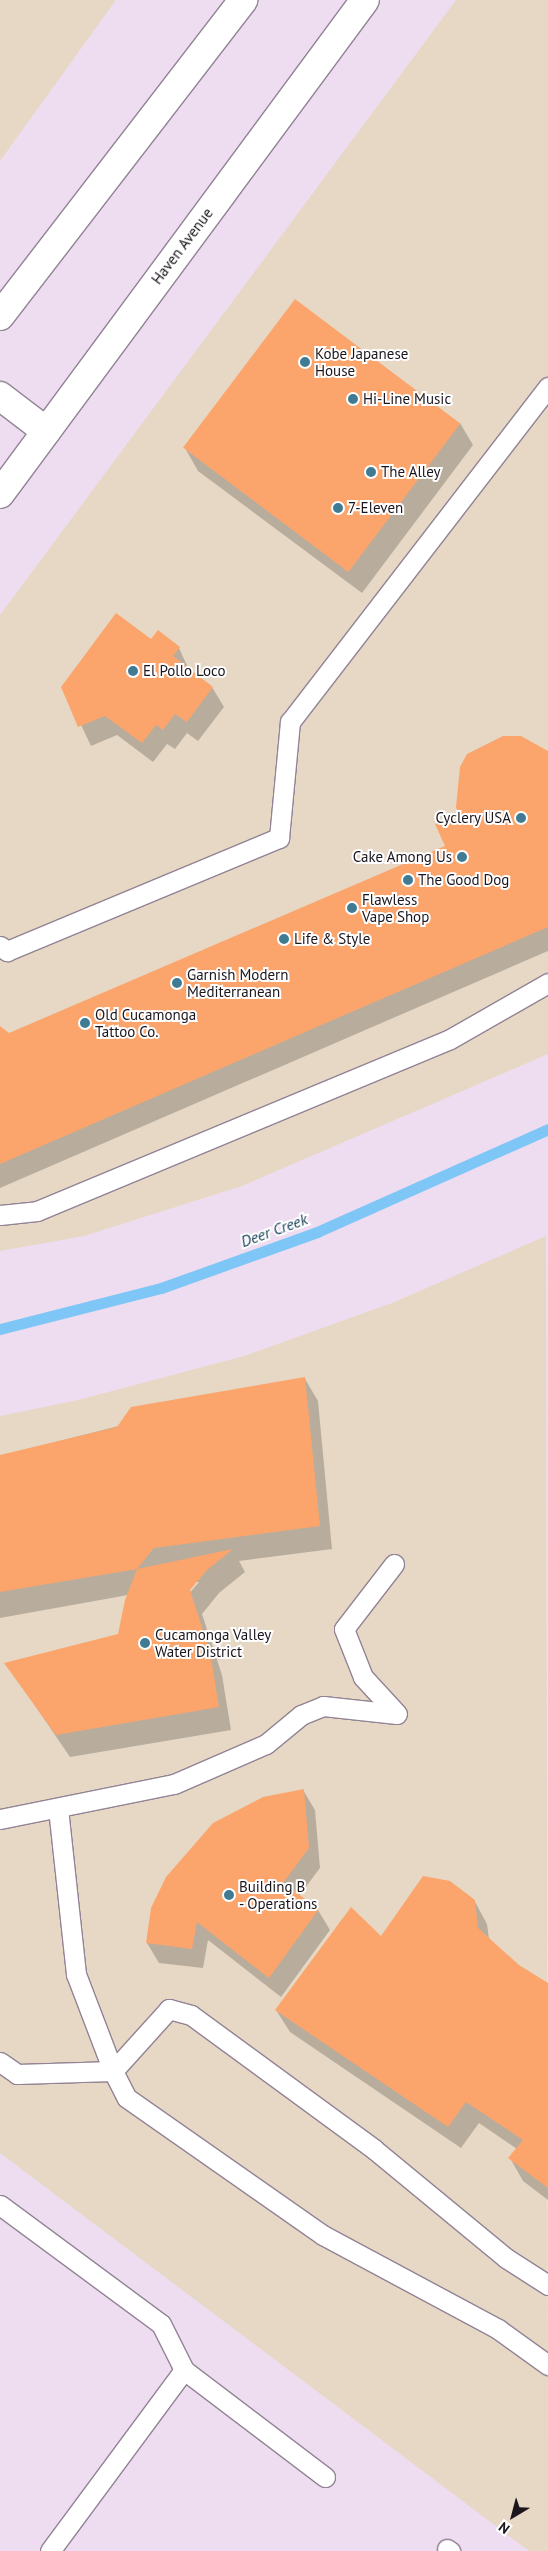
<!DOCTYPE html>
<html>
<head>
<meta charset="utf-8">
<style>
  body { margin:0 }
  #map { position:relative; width:548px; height:2551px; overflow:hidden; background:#eeddf1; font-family:"PT Sans",sans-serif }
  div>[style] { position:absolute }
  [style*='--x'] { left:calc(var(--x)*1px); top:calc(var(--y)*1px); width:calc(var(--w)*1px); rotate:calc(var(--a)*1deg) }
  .commercial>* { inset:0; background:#e6d8c5 }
  .shadow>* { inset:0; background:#0003 }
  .stream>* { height:11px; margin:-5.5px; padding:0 5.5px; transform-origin:5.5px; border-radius:5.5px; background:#7dc6f6 }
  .building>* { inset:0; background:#fba56c; transform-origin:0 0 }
  .roads { filter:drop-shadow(1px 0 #928395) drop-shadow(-1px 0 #928395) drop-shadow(0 1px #928395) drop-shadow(0 -1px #928395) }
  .service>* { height:19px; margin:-9.5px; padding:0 9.5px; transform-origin:9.5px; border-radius:9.5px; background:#fff }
  .tertiary>* { height:28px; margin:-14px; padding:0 14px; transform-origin:14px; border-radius:14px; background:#fff }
  .primary>* { height:28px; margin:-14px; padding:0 14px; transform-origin:14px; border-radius:14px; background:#fff }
  .dots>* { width:14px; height:14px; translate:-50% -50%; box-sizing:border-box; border:2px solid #fff; border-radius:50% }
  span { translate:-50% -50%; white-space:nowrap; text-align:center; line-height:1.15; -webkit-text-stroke:4px #fff; paint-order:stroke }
  .street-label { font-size:15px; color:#1b151c }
  .poi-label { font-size:15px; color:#1b151c }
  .left { translate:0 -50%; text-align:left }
  .right { translate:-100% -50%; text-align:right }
  .water-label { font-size:16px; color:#184059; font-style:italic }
  .north { position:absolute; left:488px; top:2491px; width:50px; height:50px; -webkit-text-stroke:4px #fff; paint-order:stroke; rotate:217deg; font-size:14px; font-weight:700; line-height:20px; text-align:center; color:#1b151c }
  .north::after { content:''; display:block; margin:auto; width:18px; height:22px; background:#1b151c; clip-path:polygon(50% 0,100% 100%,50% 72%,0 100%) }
</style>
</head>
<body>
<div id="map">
  <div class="commercial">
    <div style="clip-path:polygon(0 0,116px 0,0 161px)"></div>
    <div style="clip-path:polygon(456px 0,548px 0,548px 1054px,242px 1186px,84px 1236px,0 1251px,0 615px)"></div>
    <div style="clip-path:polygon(546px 1236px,548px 2551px,529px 2551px,0 2153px,0 1416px,78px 1400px,244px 1356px,392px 1303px)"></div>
  </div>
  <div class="shadow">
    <div style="clip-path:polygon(460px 423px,473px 445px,362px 593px,198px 471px,185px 448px)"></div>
    <div style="clip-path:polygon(151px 641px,179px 648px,189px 670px,212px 687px,224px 707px,198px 741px,187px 733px,175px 749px,167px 744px,153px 762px,117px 735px,91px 746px,63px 687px)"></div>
    <div style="clip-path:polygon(521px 737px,548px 753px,548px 951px,0 1188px,0 1028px,9px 1034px,447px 847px,460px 814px)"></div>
    <div style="clip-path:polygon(evenodd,305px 1379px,318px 1401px,332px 1549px,239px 1561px,245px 1572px,219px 1593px,202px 1614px,222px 1675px,231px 1730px,70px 1757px,6px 1663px,119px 1635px,128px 1595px,0 1618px,0 1456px,305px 1379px,195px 1582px,199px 1582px,187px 1596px,185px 1594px,195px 1582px)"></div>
    <div style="clip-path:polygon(303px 1790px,315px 1810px,320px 1868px,299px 1896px,318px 1910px,330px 1930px,281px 1997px,208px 1940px,203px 1968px,159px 1963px,147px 1943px)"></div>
    <div style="clip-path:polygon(474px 1900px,487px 1924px,489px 1939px,518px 1966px,548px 1985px,548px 2200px,523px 2181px,510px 2158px,517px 2149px,479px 2123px,461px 2148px,290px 2032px,276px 2010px,381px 1938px)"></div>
  </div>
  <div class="stream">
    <div style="--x:0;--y:1329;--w:166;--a:-14.3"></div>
    <div style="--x:161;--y:1288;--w:166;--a:-19.7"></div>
    <div style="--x:317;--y:1232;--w:253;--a:-24"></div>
  </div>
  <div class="building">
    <div style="left:295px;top:299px;width:207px;height:186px;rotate:37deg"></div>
    <div style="clip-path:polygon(116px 613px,151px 639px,158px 630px,180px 647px,173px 656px,213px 687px,187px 722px,175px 714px,163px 730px,156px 725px,142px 743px,105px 716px,78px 727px,61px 687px)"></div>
    <div style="clip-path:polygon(503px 736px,521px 736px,548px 751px,548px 927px,0 1164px,0 1026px,9px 1033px,445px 846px,435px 824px,458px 814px,456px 807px,460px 767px,467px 754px)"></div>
    <div style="clip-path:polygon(305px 1377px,320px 1526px,154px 1548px,137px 1569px,0 1592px,0 1455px,117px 1427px,131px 1407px)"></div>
    <div style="clip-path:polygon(233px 1549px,207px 1570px,190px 1590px,210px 1652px,219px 1707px,56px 1735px,4px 1663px,118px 1634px,125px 1600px,137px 1569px)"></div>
    <div style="clip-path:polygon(304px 1789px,309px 1848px,283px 1883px,319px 1909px,269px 1978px,197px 1922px,192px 1949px,146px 1943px,151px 1908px,166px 1877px,213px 1823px,263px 1797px)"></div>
    <div style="clip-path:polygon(423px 1876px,450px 1881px,475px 1900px,478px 1928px,519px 1965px,548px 1983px,548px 2188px,508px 2158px,523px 2140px,466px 2102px,448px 2127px,275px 2010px,351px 1907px,381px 1936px)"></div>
  </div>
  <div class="roads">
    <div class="service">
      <div style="--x:0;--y:946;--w:9;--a:36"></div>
      <div style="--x:7;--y:951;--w:295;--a:-22.6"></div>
      <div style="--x:279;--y:838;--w:117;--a:-84.6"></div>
      <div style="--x:290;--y:722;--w:423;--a:-52.4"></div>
      <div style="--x:0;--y:1215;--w:37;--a:-6"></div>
      <div style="--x:37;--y:1211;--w:447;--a:-22.6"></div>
      <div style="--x:450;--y:1039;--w:113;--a:-29.7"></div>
      <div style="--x:394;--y:1564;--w:82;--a:127.6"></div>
      <div style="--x:344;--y:1629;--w:52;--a:68.4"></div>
      <div style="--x:363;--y:1677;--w:50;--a:47.4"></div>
      <div style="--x:0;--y:1819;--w:177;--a:-11.4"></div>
      <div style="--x:174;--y:1784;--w:100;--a:-23.5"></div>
      <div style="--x:266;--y:1744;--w:45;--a:-39.6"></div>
      <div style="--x:301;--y:1715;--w:24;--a:-22"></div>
      <div style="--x:323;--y:1706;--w:74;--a:6.2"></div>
      <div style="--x:0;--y:2062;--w:21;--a:35"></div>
      <div style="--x:17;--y:2074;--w:96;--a:-1.8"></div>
      <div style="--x:113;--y:2071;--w:104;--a:-110.9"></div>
      <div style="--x:76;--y:1974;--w:167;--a:-96.2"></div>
      <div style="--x:0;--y:2205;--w:200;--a:36.5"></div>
      <div style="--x:161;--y:2324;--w:51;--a:63.4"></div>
      <div style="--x:184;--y:2370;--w:177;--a:37.2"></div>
      <div style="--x:548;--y:2285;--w:50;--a:-147.3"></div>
      <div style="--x:506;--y:2258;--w:171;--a:-140.5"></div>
      <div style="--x:374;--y:2149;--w:227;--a:-143.8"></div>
      <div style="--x:191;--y:2015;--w:23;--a:-165"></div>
      <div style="--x:169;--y:2009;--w:84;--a:132.1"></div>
      <div style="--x:113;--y:2071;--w:30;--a:63"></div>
      <div style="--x:127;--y:2098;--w:239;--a:35"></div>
      <div style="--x:323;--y:2235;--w:199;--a:28.2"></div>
      <div style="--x:498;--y:2329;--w:62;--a:35.8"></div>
      <div style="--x:447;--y:2549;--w:4;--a:34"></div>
      <div style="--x:50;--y:2551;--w:225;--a:-53.5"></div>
    </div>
    <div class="tertiary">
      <div style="--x:0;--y:396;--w:58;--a:37.3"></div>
    </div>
    <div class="primary">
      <div style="--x:0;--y:316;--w:399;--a:-52.4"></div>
      <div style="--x:0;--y:494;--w:614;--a:-53.54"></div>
    </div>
  </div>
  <div class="dots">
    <div style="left:305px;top:362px;background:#407b93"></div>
    <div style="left:353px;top:399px;background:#407b93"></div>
    <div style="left:371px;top:472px;background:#407b93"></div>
    <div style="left:338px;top:508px;background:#407b93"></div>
    <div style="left:133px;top:671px;background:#407b93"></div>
    <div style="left:521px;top:818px;background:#407b93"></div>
    <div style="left:462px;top:857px;background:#407b93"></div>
    <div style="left:408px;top:880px;background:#407b93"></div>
    <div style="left:352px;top:908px;background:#407b93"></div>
    <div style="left:284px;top:939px;background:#407b93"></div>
    <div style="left:177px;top:983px;background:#407b93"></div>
    <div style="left:85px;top:1023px;background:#407b93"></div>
    <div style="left:145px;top:1643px;background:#407b93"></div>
    <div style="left:229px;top:1895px;background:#407b93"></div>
  </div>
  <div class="street-label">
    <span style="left:182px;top:246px;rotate:-53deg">Haven Avenue</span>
  </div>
  <div class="poi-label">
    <span class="left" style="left:315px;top:362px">Kobe Japanese<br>House</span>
    <span class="left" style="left:363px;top:399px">Hi-Line Music</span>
    <span class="left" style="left:381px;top:472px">The Alley</span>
    <span class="left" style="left:348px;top:508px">7-Eleven</span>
    <span class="left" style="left:143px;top:671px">El Pollo Loco</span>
    <span class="right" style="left:511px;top:818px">Cyclery USA</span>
    <span class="right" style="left:452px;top:857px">Cake Among Us</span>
    <span class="left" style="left:418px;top:880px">The Good Dog</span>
    <span class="left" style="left:362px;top:908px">Flawless<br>Vape Shop</span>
    <span class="left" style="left:294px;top:939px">Life &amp; Style</span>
    <span class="left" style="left:187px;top:983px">Garnish Modern<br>Mediterranean</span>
    <span class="left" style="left:95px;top:1023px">Old Cucamonga<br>Tattoo Co.</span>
    <span class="left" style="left:155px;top:1643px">Cucamonga Valley<br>Water District</span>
    <span class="left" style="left:239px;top:1895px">Building B<br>- Operations</span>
  </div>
  <div class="water-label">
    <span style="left:274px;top:1230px;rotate:-20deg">Deer Creek</span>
  </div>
  <div class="north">N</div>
</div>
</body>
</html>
